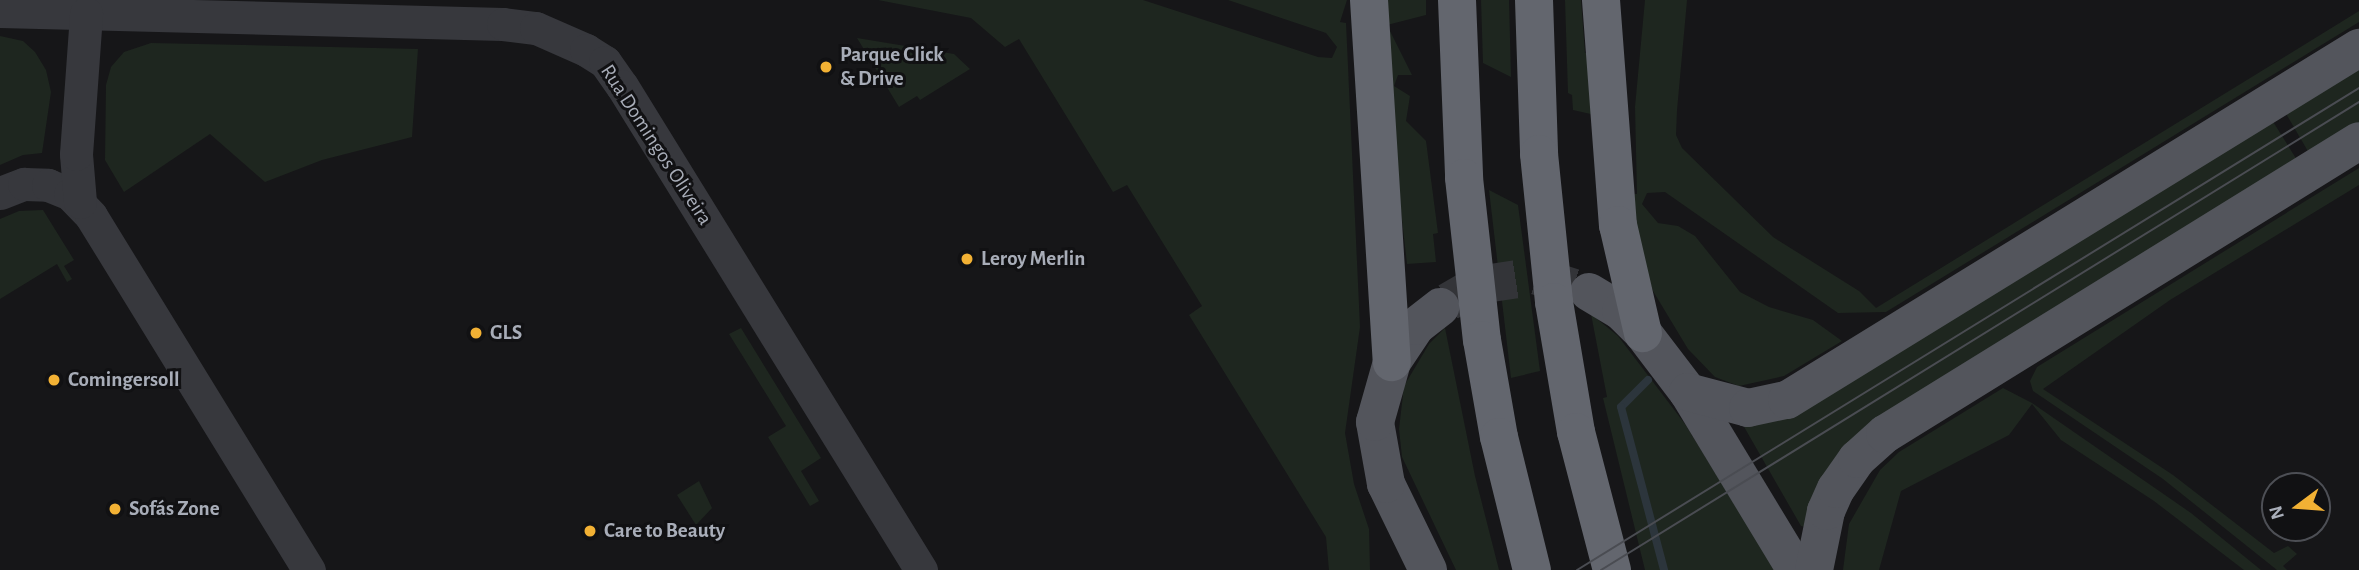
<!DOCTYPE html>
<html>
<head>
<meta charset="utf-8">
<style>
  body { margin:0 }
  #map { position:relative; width:2359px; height:570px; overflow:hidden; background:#161618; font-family:"Alegreya Sans",sans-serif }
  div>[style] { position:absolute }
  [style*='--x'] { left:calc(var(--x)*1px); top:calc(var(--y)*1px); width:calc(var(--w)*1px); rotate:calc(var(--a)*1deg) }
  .green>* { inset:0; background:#1e261f }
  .stream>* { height:8px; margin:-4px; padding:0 4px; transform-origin:4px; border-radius:4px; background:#2c353c }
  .major-tunnel>* { height:38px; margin-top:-19px; transform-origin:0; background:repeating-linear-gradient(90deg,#333438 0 38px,transparent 0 57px) }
  .minor>* { height:33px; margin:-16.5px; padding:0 16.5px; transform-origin:16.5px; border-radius:16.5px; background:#37383d }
  .major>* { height:38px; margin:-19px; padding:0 19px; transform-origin:19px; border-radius:19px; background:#53555c }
  .highway>* { height:38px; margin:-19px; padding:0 19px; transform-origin:19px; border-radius:19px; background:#63666e }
  .tram>* { height:2px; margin:-1px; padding:0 1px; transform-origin:1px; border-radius:1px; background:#4a4c52 }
  .dots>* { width:19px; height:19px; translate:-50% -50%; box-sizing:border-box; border:4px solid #111113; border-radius:50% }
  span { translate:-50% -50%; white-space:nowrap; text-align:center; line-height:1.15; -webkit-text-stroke:6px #111113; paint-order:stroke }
  .poi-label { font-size:21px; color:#a8adb8; font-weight:700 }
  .left { translate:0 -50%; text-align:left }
  .street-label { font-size:21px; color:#a8adb8 }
  .north { position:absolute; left:2261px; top:472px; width:70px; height:70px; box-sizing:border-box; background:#111113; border:2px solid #4d4f55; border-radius:50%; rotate:254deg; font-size:19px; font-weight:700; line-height:28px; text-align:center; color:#a8adb8 }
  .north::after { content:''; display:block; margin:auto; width:24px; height:32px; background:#f2b134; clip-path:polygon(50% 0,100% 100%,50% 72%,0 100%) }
</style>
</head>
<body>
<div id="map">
  <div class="green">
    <div style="clip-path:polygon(878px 0,1143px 0,1318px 57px,1332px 58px,1337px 47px,1326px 33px,1228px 0,1347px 0,1340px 22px,1346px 23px,1360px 327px,1345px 433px,1354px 484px,1369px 529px,1370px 570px,1329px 570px,1326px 537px,1189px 315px,1202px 306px,1127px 185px,1113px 192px,1019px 39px,1005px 47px,971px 18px)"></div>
    <div style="clip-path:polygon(1384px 0,1426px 0,1426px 15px,1387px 25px,1412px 75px,1398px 75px,1394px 86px,1410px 96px,1406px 121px,1426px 141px,1438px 233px,1433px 234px,1436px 262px,1407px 264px,1387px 85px)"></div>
    <div style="clip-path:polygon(1481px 0,1509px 0,1511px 77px,1483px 63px)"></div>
    <div style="clip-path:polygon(1565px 0,1581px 0,1585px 53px,1591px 53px,1595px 115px,1573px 110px,1572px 95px,1568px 93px)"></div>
    <div style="clip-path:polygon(1645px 0,1687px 0,1677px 110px,1676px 135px,1682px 148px,1773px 237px,1859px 291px,1876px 308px,2359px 11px,2359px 22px,1886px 312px,1838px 313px,1665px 192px,1647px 193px,1642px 204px,1658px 223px,1678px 226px,1695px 236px,1740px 292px,1769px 307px,1813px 320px,1842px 341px,1784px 376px,1739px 386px,1715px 377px,1688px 349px,1653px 291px,1640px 254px,1633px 194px,1637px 194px,1635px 107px)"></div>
    <div style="clip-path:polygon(0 36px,23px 41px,35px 52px,46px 70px,51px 92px,42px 153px,23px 155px,0 165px)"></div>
    <div style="clip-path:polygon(857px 38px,954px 54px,970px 69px,920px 100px,917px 96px,899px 107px)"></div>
    <div style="clip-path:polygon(151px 43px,418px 49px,412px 137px,322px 160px,265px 182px,210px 134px,124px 192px,105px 160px,106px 85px,111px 67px,124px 52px)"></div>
    <div style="clip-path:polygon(2359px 66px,2359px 122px,2309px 153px,2285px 112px)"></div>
    <div style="clip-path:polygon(2272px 120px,2297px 160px,1973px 362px,1805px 527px,1801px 526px,1743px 425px)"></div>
    <div style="clip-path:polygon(2359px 168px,2359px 185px,2170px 300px,2043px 389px,2173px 475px,2274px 553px,2288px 546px,2297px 554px,2283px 566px,2287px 570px,2277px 570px,2163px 479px,2033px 391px,2030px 381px,2037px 367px)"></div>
    <div style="clip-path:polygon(1489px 190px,1518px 205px,1540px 371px,1511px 378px)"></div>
    <div style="clip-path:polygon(43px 210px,74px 260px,64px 266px,72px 279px,67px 282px,57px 264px,0 299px,0 219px,19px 211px)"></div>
    <div style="clip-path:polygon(1591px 314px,1618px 336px,1685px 424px,1775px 570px,1645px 570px,1603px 398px,1607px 397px)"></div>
    <div style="clip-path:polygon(741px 328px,821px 458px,801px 471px,819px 501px,810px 506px,768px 437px,786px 426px,729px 334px)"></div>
    <div style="clip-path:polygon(1445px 328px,1475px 476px,1499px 570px,1456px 570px,1402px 457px,1399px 429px,1404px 386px,1429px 344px)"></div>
    <div style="clip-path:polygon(2003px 388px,2032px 403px,2191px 513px,2261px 570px,2244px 570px,2154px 501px,2061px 440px,2032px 404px,2009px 435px,1901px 491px,1879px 570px,1843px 570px,1849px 524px,1880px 470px,1899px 452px)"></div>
    <div style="clip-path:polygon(699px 481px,712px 508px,696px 525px,677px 495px)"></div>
  </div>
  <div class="stream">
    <div style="--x:1648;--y:380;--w:38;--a:135"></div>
    <div style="--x:1621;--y:407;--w:169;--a:75.2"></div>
  </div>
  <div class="major-tunnel">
    <div style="--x:1448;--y:302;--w:34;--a:-30"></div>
    <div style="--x:1478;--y:285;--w:60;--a:-8.7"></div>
    <div style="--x:1537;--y:276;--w:46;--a:17.7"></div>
  </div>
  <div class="minor">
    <div style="--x:0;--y:11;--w:503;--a:1.48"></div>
    <div style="--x:503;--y:24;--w:33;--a:7"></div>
    <div style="--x:536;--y:28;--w:55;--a:23.7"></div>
    <div style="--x:586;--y:50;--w:22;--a:32"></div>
    <div style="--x:605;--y:62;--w:29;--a:55"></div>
    <div style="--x:622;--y:86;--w:569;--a:58.29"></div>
    <div style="--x:0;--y:193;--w:26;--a:-21"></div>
    <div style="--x:24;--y:184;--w:24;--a:2"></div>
    <div style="--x:48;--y:185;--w:24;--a:22"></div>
    <div style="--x:70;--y:194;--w:30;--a:46"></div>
    <div style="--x:91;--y:216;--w:416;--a:58.4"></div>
    <div style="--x:80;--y:202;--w:48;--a:-94.8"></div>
    <div style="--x:76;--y:154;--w:141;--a:-85.9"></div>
  </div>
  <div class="major">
    <div style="--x:1589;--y:292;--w:37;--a:31"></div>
    <div style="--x:1621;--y:311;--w:31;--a:45"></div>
    <div style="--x:1643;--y:333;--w:74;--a:52.7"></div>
    <div style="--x:1688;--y:392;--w:208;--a:58.8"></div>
    <div style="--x:1688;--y:392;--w:62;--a:14.9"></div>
    <div style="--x:1748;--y:408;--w:40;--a:-12"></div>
    <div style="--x:1787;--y:400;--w:672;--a:-31.61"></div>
    <div style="--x:1428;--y:570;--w:96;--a:-116"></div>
    <div style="--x:1386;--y:484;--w:63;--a:-100.1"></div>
    <div style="--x:1375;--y:422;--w:62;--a:-74.2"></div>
    <div style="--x:1392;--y:362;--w:43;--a:-56.3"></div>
    <div style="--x:1416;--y:326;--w:31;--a:-38"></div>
    <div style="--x:1814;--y:570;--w:60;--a:-78.5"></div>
    <div style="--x:1826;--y:511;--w:24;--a:-66"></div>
    <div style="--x:1836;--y:489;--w:37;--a:-55"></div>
    <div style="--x:1857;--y:459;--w:38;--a:-42"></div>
    <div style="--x:1885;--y:434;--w:557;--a:-31.72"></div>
  </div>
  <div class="highway">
    <div style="--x:1369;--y:0;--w:363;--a:86.4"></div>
    <div style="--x:1457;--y:0;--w:178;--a:87.7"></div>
    <div style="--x:1464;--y:178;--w:163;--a:83.7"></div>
    <div style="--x:1482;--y:340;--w:98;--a:80.1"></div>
    <div style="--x:1499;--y:437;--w:137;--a:76.1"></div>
    <div style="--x:1534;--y:0;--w:154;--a:88.1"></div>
    <div style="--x:1539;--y:154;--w:149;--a:84.2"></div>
    <div style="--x:1554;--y:302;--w:132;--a:80.4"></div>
    <div style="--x:1576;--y:432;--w:143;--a:75.4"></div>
    <div style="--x:1601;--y:0;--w:226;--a:85.7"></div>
    <div style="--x:1618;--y:225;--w:111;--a:77"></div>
  </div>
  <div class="tram">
    <div style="--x:1577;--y:570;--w:919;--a:-31.65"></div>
    <div style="--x:1601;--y:570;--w:891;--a:-31.69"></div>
  </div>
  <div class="dots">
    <div style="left:826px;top:67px;background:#f2b134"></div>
    <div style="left:967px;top:259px;background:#f2b134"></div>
    <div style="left:476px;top:333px;background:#f2b134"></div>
    <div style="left:54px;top:380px;background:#f2b134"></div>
    <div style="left:115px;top:509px;background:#f2b134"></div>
    <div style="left:590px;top:531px;background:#f2b134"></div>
  </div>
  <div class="poi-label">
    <span class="left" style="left:840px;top:67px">Parque Click<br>&amp; Drive</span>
    <span class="left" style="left:981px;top:259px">Leroy Merlin</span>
    <span class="left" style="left:490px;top:333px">GLS</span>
    <span class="left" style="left:68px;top:380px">Comingersoll</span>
    <span class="left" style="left:129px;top:509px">Sofás Zone</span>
    <span class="left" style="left:604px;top:531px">Care to Beauty</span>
  </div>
  <div class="street-label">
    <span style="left:656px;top:145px;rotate:57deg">Rua Domingos Oliveira</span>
  </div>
  <div class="north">N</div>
</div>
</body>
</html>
